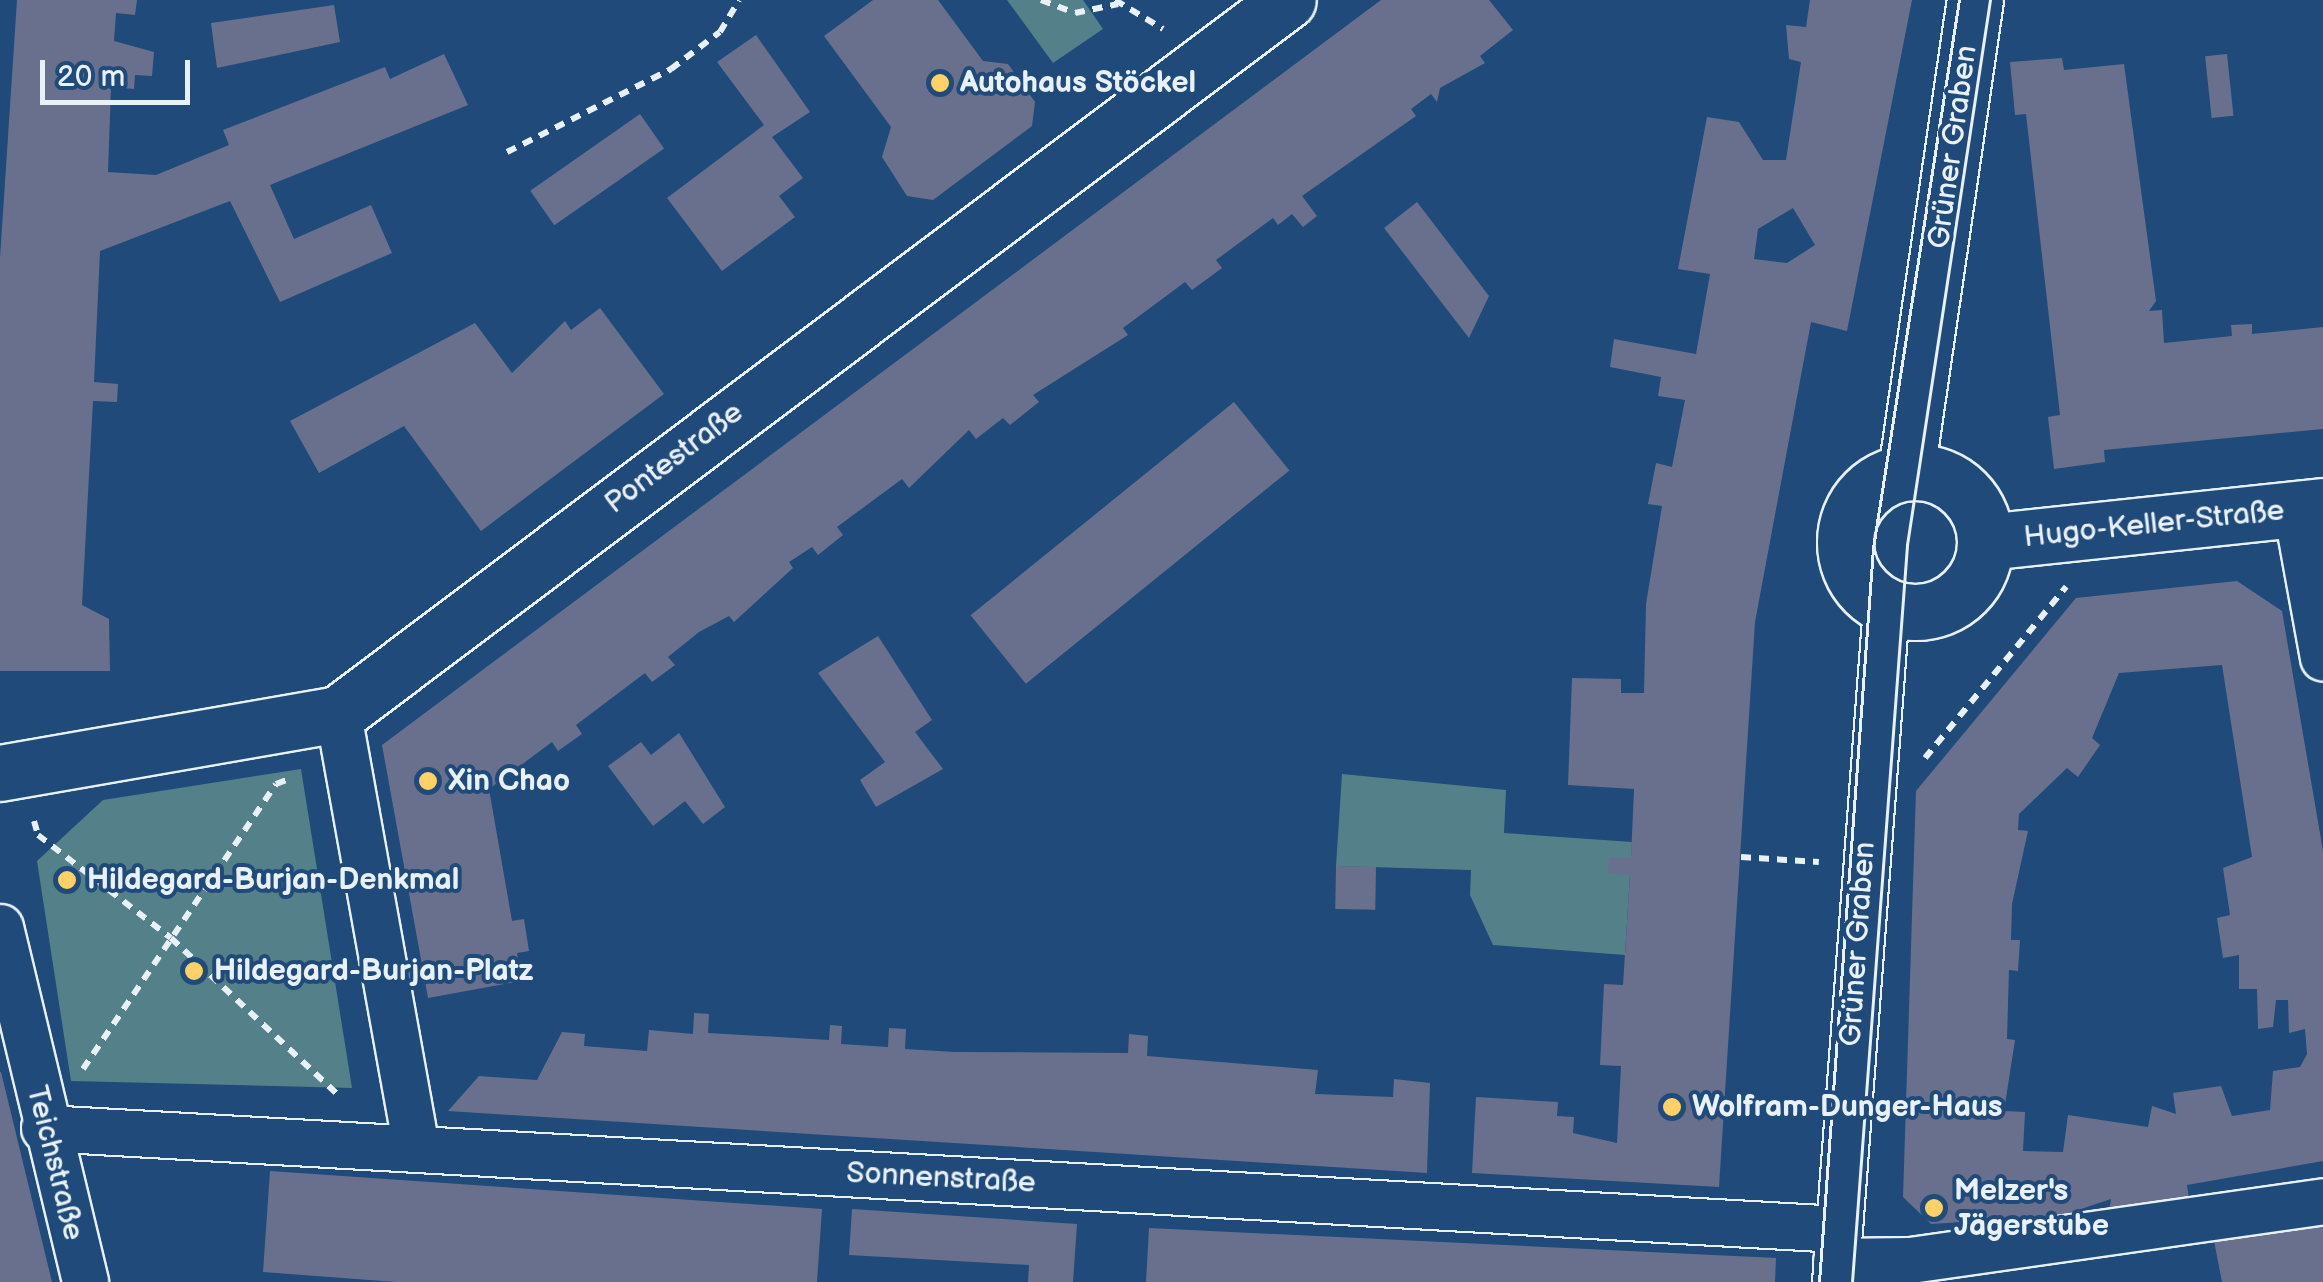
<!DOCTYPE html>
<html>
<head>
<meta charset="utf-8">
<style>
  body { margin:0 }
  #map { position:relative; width:2323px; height:1282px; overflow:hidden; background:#1f4a7a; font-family:"Balsamiq Sans",sans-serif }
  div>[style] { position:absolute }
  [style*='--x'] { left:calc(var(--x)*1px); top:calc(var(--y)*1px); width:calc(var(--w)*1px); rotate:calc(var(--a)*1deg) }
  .green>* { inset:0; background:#548089 }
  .building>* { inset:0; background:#69708e; transform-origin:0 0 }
  .path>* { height:6px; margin-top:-3px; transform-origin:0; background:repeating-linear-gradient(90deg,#e8f1f8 0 10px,transparent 0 18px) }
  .roads { filter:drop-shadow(2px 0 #e8f1f8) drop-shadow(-2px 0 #e8f1f8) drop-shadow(0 2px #e8f1f8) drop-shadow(0 -2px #e8f1f8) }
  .street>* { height:45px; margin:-22.5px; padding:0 22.5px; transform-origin:22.5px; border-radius:22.5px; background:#1f4a7a }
  .secondary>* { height:55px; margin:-27.5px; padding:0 27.5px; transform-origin:27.5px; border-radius:27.5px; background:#1f4a7a }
  .secondary>.ring { margin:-27.5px; padding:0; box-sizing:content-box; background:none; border:55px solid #1f4a7a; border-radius:50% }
  .tram>* { height:2.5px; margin:-1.25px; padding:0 1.25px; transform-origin:1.25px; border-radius:1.25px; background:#e8f1f8 }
  .dots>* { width:28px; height:28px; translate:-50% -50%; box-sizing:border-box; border:5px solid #1f4a7a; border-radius:50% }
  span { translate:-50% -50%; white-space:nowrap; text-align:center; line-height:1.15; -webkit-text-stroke:8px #1f4a7a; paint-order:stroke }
  .poi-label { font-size:30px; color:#e8f1f8; font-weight:700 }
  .left { translate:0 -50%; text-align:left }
  .street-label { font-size:30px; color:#e8f1f8 }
  .scale { position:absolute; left:40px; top:60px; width:150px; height:45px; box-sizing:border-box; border:5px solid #e8f1f8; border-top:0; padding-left:12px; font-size:30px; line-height:35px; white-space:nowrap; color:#e8f1f8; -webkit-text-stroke:8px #1f4a7a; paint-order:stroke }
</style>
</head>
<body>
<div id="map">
  <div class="green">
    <div style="clip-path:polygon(1007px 0,1083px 0,1103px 29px,1053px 63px)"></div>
    <div style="clip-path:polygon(301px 769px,352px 1088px,71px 1081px,37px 861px,103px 800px)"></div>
    <div style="clip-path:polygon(1342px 774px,1506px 790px,1504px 833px,1632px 842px,1625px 955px,1493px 945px,1470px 895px,1471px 870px,1336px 866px)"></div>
  </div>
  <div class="building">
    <div style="clip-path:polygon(17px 0,137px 0,135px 15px,116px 13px,114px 41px,154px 52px,152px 76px,135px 75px,134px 89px,111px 87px,108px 172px,156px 175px,229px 145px,223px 130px,385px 67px,390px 79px,444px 54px,468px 105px,270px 185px,294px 239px,371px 205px,392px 253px,280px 302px,230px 201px,100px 251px,94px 382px,118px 384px,117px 402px,93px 401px,82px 605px,109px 619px,110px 671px,0 671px,0 258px)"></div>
    <div style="clip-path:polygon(873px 0,938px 0,983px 61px,1008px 64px,1035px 102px,1032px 126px,933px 200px,907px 196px,882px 157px,891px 127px,824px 36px)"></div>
    <div style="clip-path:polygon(1381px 0,1489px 0,1513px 30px,1480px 56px,1485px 63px,1440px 88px,1437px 102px,1431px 94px,1411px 109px,1416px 116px,1302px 196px,1317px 216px,1303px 227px,1292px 214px,1278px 225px,1273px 218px,1216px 260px,1222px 268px,1192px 290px,1185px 282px,1123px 328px,1128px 335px,1033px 395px,1039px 402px,1010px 425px,1003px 418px,976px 439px,969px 430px,909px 488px,902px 479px,837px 527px,843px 535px,818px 555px,812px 547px,789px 562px,793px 568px,734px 622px,729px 616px,699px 632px,668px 657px,675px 665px,652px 682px,645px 673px,576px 725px,582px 734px,558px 751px,552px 742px,489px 789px,512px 921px,524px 919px,529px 951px,517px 953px,521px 981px,428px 998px,382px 745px)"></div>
    <div style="clip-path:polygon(evenodd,1810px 0,1912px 0,1847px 331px,1811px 322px,1755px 622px,1719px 1187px,1472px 1173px,1476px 1097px,1558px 1102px,1557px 1116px,1574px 1117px,1573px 1133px,1617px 1143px,1621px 1066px,1600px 1065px,1604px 984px,1623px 985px,1630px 875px,1608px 873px,1609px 857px,1631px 858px,1634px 789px,1568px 785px,1572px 678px,1621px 679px,1621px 693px,1644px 693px,1646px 604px,1662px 506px,1648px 504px,1656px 463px,1672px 467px,1685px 400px,1658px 396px,1661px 377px,1610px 367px,1614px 339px,1696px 354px,1710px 274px,1678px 269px,1707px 117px,1739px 122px,1763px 160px,1786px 160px,1801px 62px,1789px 59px,1786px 25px,1806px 27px,1810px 0,1793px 208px,1815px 245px,1787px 263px,1754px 259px,1758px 229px,1793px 208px)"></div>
    <div style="clip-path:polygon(334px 5px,340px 42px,217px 68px,211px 23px)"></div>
    <div style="clip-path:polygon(756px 35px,810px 112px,772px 137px,803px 178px,779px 196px,795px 217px,722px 271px,667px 198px,764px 125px,717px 62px)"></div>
    <div style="left:2227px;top:54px;width:62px;height:22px;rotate:84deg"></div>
    <div style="clip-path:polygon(2062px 58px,2064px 70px,2124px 64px,2156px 301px,2149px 311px,2162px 310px,2164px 343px,2232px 336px,2231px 325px,2252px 324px,2252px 334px,2323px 327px,2323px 429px,2104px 450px,2105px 462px,2054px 469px,2048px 417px,2060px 415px,2026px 114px,2015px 115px,2010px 62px)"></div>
    <div style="left:640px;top:114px;width:42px;height:134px;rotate:55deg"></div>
    <div style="clip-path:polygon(1417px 202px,1489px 296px,1469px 338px,1384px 228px)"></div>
    <div style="clip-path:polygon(600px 308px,664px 394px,481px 531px,404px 426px,319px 473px,290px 421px,475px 323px,512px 373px,565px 321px,571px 330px)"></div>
    <div style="left:1234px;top:402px;width:88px;height:339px;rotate:51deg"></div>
    <div style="clip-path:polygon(evenodd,2237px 581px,2282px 611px,2323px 851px,2323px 1161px,2187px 1185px,2190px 1206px,2109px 1211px,2111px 1199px,2060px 1216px,1931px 1224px,1903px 1197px,1916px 791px,2076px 598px,2237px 581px,2222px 665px,2252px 857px,2223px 868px,2230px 915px,2217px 918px,2223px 958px,2239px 955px,2239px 989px,2257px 989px,2258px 1029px,2273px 1027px,2276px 1000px,2288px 1000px,2289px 1033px,2305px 1029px,2307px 1054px,2300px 1067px,2273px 1071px,2270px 1110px,2232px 1116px,2221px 1086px,2173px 1093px,2176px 1114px,2152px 1106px,2148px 1127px,2068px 1115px,2063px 1152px,2023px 1151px,2025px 1112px,2004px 1111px,2015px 1040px,2007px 1039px,2009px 970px,2018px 971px,2020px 940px,2011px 940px,2012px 904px,2028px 831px,2018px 830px,2019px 814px,2067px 768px,2078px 777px,2100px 745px,2092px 738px,2119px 673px,2222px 665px)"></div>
    <div style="clip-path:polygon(878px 636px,932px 720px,915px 732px,943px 769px,876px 807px,860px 780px,885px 762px,818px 673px)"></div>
    <div style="clip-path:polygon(679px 733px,725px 807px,703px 824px,685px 801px,653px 826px,608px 766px,641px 742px,651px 755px)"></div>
    <div style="left:1336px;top:866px;width:40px;height:43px;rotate:1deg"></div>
    <div style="clip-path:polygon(694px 1013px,709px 1014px,708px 1033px,829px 1040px,830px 1025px,842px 1026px,841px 1044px,888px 1047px,889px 1028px,906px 1029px,905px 1049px,955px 1052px,1128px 1053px,1129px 1034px,1148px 1036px,1147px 1056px,1318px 1070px,1315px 1094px,1393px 1097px,1394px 1079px,1430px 1083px,1427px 1173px,448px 1111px,479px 1076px,537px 1080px,562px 1032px,585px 1034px,584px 1046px,647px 1051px,649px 1030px,693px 1034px)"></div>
    <div style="clip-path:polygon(0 1072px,1px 1072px,52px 1282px,0 1282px)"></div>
    <div style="clip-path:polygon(270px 1171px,822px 1209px,817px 1282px,396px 1282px,263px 1272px)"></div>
    <div style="clip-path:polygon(852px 1209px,1077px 1224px,1073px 1282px,1028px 1282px,1029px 1265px,849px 1255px)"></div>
    <div style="clip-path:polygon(2323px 1223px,2323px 1282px,2222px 1282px,2214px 1241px)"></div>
    <div style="clip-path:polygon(1149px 1228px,1776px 1258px,1775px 1282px,1146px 1282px)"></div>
  </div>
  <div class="path">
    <div style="--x:1041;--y:0;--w:36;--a:21"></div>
    <div style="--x:1075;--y:13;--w:44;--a:-11.8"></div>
    <div style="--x:1115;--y:0;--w:56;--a:31.1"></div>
    <div style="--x:507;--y:152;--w:184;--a:-26.8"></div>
    <div style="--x:671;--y:69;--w:61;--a:-37.1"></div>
    <div style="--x:720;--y:32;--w:37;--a:-59"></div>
    <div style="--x:1925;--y:758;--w:222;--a:-50.5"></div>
    <div style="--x:34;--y:821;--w:15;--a:74"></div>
    <div style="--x:38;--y:835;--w:168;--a:37.8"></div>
    <div style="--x:171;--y:938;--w:229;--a:43.2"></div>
    <div style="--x:1741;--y:857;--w:78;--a:3.7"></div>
    <div style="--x:83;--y:1069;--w:344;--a:-55.9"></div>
    <div style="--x:276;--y:784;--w:14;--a:-21"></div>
  </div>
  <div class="roads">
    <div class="street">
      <div style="--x:2296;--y:509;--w:151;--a:79.7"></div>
      <div style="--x:338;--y:714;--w:439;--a:79.8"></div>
      <div style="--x:0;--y:927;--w:365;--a:76.5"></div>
      <div style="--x:44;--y:1128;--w:1796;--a:3.22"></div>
      <div style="--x:1836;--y:1261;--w:74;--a:-0.8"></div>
      <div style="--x:1910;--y:1260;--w:417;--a:-8.1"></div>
      <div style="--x:1835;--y:1282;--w:677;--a:-85.68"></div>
    </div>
    <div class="secondary">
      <div class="ring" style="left:1845px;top:472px;width:85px;height:85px"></div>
      <div style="--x:1906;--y:472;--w:477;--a:-81.7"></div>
      <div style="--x:1986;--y:542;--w:339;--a:-6.1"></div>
      <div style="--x:0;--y:773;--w:343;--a:-9.9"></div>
      <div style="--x:338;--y:714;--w:1188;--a:-36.93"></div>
    </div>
  </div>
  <div class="tram">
    <div style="--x:1819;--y:1282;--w:736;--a:-85.79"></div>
    <div style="--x:1873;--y:548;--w:555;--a:-81.08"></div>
    <div style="--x:1852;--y:1282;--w:739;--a:-85.73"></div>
    <div style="--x:1907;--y:545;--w:551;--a:-81.34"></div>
  </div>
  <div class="dots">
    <div style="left:940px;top:83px;background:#ffd166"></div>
    <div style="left:428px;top:781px;background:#ffd166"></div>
    <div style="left:67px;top:880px;background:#ffd166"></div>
    <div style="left:194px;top:971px;background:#ffd166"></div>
    <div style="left:1672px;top:1107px;background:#ffd166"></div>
    <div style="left:1934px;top:1208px;background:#ffd166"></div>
  </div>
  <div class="poi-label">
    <span class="left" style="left:960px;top:83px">Autohaus Stöckel</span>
    <span class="left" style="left:448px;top:781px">Xin Chao</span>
    <span class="left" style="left:87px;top:880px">Hildegard-Burjan-Denkmal</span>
    <span class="left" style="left:214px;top:971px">Hildegard-Burjan-Platz</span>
    <span class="left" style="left:1692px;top:1107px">Wolfram-Dunger-Haus</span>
    <span class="left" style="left:1954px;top:1208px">Melzer's<br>Jägerstube</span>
  </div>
  <div class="street-label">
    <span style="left:1953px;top:147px;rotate:-82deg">Grüner Graben</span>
    <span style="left:674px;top:458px;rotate:-37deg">Pontestraße</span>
    <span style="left:2154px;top:524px;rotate:-6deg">Hugo-Keller-Straße</span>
    <span style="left:1858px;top:944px;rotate:-86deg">Grüner Graben</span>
    <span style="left:55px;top:1163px;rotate:76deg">Teichstraße</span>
    <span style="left:941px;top:1178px;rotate:3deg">Sonnenstraße</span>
  </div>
  <div class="scale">20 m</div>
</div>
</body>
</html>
